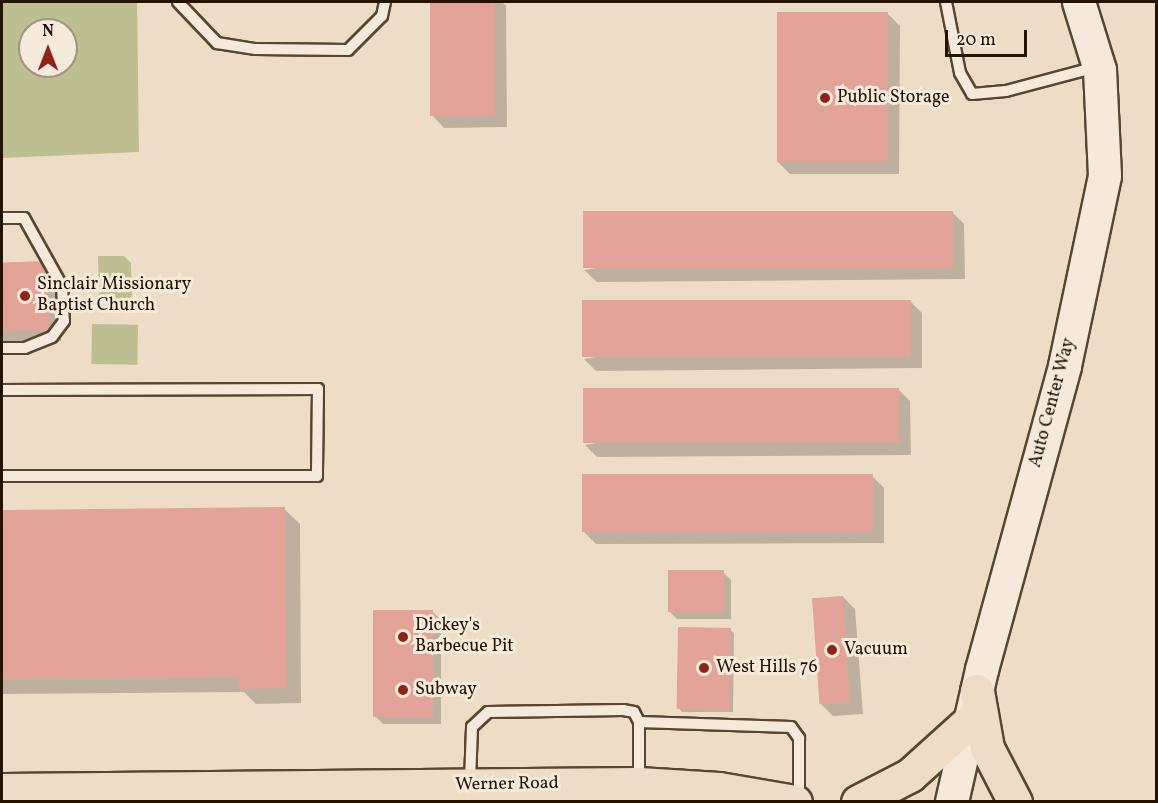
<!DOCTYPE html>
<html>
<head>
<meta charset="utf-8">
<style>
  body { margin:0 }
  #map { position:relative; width:1158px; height:803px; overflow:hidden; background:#eeddc6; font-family:Vollkorn,serif }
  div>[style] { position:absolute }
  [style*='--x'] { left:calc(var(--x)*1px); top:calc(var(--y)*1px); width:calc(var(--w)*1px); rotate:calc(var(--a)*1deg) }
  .green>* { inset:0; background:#bebf91; transform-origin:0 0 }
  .shadow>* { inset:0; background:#0003 }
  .building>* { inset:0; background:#e3a399; transform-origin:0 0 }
  .roads { filter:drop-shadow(2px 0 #574632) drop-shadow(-2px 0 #574632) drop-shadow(0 2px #574632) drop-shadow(0 -2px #574632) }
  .lane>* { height:10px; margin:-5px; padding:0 5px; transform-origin:5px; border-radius:5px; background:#f4e9da }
  .secondary>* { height:32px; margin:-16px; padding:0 16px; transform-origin:16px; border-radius:16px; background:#f4e9da }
  .primary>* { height:33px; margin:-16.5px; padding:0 16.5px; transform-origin:16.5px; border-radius:16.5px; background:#eeddc6 }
  .dots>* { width:16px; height:16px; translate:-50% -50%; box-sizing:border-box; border:3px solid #f4e9da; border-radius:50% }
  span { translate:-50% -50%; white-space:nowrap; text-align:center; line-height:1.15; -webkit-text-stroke:6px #f4e9da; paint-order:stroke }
  .poi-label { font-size:18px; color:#251300 }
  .left { translate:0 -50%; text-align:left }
  .street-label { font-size:18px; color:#251300 }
  .frame { position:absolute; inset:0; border:3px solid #251300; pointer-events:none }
  .north { position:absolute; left:18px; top:18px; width:60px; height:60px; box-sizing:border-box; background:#f4e9da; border:2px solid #a19383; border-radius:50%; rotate:0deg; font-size:16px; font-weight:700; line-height:24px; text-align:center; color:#251300 }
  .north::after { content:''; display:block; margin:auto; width:21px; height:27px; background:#8f2418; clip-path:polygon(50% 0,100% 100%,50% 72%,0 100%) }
  .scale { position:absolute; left:945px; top:30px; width:82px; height:27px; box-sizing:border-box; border:3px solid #251300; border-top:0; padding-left:8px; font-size:18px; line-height:21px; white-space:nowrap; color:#251300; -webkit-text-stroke:4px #f4e9da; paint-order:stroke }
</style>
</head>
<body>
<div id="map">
  <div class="green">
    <div style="clip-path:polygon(evenodd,2px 2px,137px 2px,139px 152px,2px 158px,2px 2px,30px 30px,66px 30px,66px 66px,30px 66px,30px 30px)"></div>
    <div style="clip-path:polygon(98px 256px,124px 256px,131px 263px,132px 296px,126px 302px,99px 300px)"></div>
    <div style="left:92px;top:324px;width:46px;height:40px;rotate:1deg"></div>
  </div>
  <div class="shadow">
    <div style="clip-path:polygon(431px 2px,502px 2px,506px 6px,507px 127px,444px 128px,432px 115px)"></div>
    <div style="clip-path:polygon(888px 14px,900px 26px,899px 174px,790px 174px,778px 162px)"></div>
    <div style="clip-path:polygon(952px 212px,964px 224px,965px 279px,597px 282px,584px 270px)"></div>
    <div style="clip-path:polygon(47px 263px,59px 275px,61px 341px,2px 343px,2px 264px)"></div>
    <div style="clip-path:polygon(910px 301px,922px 313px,922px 368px,596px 371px,584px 359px)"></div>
    <div style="clip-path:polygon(898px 389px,910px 401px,911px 455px,597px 457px,585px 445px)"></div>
    <div style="clip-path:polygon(872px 476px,884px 488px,884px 543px,596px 544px,584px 532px)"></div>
    <div style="clip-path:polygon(284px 509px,300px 524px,301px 703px,256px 704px,244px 692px,2px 694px,2px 511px)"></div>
    <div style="clip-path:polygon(723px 572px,731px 580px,731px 619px,677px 619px,669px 611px)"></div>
    <div style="clip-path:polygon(843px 597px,855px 609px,863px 714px,833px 716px,821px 704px)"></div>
    <div style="clip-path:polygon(432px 611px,441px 620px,441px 724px,383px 724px,375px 716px)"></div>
    <div style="clip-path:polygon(730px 630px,734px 633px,733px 712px,682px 712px,679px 708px)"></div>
  </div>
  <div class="building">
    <div style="left:430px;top:2px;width:65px;height:114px"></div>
    <div style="left:777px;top:12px;width:111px;height:150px"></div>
    <div style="left:953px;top:211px;width:57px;height:370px;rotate:90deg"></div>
    <div style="left:47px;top:261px;width:69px;height:45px;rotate:88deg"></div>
    <div style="left:911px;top:300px;width:57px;height:329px;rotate:90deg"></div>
    <div style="left:899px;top:388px;width:55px;height:316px;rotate:90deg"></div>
    <div style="left:873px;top:474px;width:58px;height:291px;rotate:90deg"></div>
    <div style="clip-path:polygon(285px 507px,287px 688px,239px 689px,238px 677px,2px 679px,2px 510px)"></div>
    <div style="left:668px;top:570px;width:56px;height:42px"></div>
    <div style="left:843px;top:596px;width:106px;height:31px;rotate:86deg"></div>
    <div style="left:373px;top:610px;width:60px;height:107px"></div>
    <div style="left:678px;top:627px;width:53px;height:82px;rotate:1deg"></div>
  </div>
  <div class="roads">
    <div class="lane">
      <div style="--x:178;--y:2;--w:57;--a:46.4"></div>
      <div style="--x:217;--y:43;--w:39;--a:9"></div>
      <div style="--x:256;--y:49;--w:92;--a:0.6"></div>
      <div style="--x:348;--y:50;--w:48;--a:-45"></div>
      <div style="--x:382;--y:16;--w:14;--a:-78"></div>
      <div style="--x:946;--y:2;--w:72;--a:78.8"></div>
      <div style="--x:960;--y:73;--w:24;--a:60"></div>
      <div style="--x:972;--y:94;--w:34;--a:-5"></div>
      <div style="--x:1006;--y:91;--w:93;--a:-14.9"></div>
      <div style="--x:2;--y:218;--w:22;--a:0"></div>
      <div style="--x:24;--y:218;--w:78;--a:60.8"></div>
      <div style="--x:62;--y:286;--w:35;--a:87"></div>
      <div style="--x:64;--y:321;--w:20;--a:127"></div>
      <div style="--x:52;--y:337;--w:29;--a:158"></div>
      <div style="--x:25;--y:348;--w:23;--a:180"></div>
      <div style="--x:2;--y:390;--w:316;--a:-0.2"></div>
      <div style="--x:318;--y:389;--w:87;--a:90.7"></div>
      <div style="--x:317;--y:476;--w:315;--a:180"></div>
      <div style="--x:639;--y:722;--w:60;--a:90"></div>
      <div style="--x:470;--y:782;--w:55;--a:-87.9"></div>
      <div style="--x:472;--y:727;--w:22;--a:-43"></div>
      <div style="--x:488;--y:712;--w:135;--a:-0.8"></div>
      <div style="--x:623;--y:710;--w:11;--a:10"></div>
      <div style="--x:634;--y:712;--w:11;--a:63"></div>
      <div style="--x:639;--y:722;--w:152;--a:1.9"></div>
      <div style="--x:791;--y:727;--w:14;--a:54"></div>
      <div style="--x:799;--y:738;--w:60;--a:90"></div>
    </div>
    <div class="secondary">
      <div style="--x:952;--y:802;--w:135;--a:-77.2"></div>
      <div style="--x:982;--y:670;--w:315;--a:-74.7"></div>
      <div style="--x:1065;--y:366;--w:194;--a:-78.1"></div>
      <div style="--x:1105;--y:176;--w:106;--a:-92.7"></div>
      <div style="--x:1100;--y:70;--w:71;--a:-107.2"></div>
    </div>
    <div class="primary">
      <div style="--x:977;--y:691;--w:58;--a:80"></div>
      <div style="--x:987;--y:748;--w:61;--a:62.6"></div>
      <div style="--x:2;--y:790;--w:637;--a:-0.54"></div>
      <div style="--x:639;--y:784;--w:80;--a:3.6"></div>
      <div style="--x:719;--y:789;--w:77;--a:9.7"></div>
      <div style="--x:858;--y:802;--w:59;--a:-27.4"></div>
      <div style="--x:910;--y:775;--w:82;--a:-42"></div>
    </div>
  </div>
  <div class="dots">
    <div style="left:825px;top:98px;background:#8f2418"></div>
    <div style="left:25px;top:296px;background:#8f2418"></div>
    <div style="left:403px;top:637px;background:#8f2418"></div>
    <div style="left:832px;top:650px;background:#8f2418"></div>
    <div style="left:704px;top:668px;background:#8f2418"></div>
    <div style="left:403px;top:690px;background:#8f2418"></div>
  </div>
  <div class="poi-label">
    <span class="left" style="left:837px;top:98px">Public Storage</span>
    <span class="left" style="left:37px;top:296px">Sinclair Missionary<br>Baptist Church</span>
    <span class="left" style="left:415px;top:637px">Dickey's<br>Barbecue Pit</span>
    <span class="left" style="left:844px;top:650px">Vacuum</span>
    <span class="left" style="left:716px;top:668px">West Hills 76</span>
    <span class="left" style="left:415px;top:690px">Subway</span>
  </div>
  <div class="street-label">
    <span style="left:1053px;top:403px;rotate:-75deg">Auto Center Way</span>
    <span style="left:507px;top:785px;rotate:-1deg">Werner Road</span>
  </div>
  <div class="frame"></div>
  <div class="north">N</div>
  <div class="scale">20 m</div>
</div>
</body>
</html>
